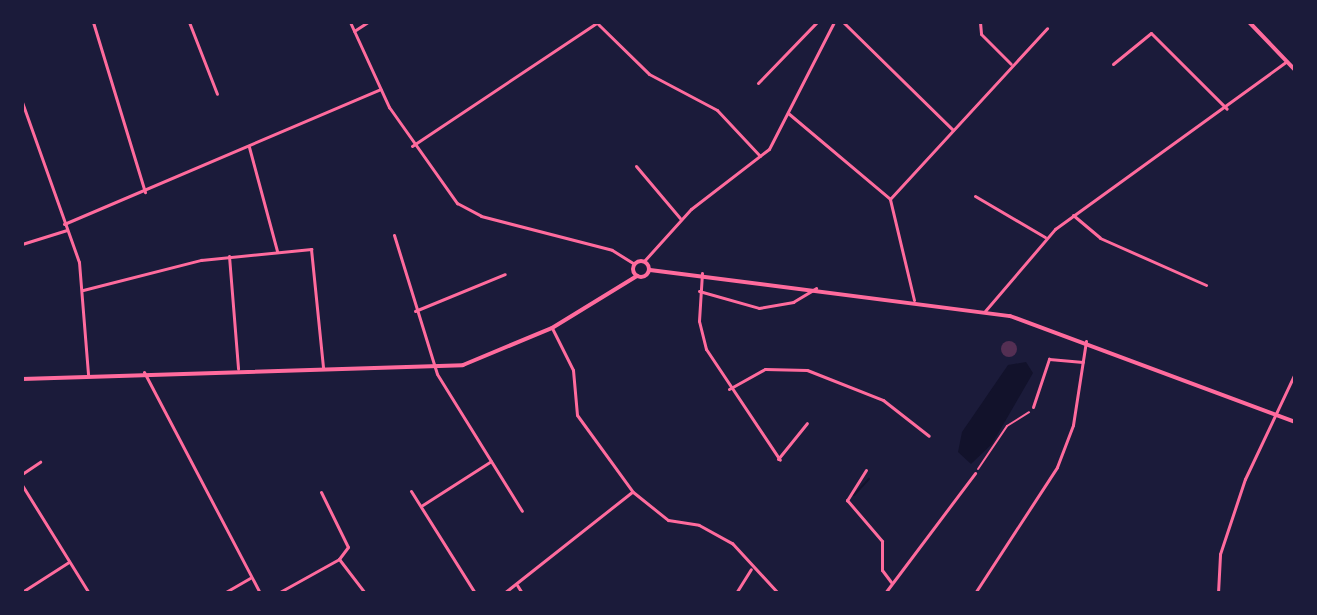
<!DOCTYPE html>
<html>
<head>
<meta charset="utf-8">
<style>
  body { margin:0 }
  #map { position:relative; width:1317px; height:615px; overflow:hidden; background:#1b1b3a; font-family:"Crimson Pro",serif }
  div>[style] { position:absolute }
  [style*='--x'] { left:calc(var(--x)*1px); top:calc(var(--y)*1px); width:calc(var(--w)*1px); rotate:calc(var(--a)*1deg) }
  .water>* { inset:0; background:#12122b }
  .stream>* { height:2px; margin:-1px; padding:0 1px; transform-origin:1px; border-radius:1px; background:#12122b }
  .building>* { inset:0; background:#542f53 }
  .round { border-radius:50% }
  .path>* { height:2px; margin:-1px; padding:0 1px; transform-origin:1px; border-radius:1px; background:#ff6b9d }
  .minor>* { height:3px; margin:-1.5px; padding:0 1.5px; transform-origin:1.5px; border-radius:1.5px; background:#ff6b9d }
  .tertiary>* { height:4px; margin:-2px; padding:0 2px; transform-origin:2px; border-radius:2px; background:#ff6b9d }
  .tertiary>.ring { margin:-2px; padding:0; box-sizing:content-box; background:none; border:4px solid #ff6b9d; border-radius:50% }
  span { translate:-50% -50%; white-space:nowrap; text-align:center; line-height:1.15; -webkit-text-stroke:8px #1b1b3a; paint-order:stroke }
  .frame { position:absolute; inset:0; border:24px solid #1b1b3a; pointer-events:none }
</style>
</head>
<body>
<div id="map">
  <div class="water">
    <div style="clip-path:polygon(1026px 362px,1033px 373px,992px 444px,971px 464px,958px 452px,962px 432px,1008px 365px)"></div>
  </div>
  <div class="stream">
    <div style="--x:854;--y:495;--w:22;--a:-47"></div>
  </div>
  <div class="building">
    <div class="round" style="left:1001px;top:341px;width:16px;height:16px"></div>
  </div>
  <div class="path">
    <div style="--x:978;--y:469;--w:52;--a:-56"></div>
    <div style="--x:1007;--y:426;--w:26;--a:-32"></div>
  </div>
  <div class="minor">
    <div style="--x:93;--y:22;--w:178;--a:73"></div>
    <div style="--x:189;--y:22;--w:77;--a:68.7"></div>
    <div style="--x:350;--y:22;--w:94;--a:65.4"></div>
    <div style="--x:389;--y:107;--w:118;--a:54.7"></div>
    <div style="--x:457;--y:203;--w:27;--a:28"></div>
    <div style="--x:481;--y:216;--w:135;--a:14.5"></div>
    <div style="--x:612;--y:250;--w:26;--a:32"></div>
    <div style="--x:742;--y:22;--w:8;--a:0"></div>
    <div style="--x:843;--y:22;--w:154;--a:44.5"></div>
    <div style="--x:980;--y:22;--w:12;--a:85"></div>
    <div style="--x:981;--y:34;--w:42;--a:45"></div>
    <div style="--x:598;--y:24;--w:71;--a:44.4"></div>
    <div style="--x:649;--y:74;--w:77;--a:27.9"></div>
    <div style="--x:717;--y:110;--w:63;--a:46.9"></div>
    <div style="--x:354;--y:31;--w:17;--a:-33"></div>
    <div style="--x:1113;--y:64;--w:49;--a:-39.2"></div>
    <div style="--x:1151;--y:33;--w:107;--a:45"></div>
    <div style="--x:758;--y:83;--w:85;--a:-46"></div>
    <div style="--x:22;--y:102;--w:170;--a:70.4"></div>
    <div style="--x:79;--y:262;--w:113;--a:85.4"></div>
    <div style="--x:788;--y:113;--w:133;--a:40.1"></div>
    <div style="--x:412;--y:146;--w:224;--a:-33.7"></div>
    <div style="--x:249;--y:147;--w:108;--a:74.9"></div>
    <div style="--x:636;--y:166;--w:68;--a:49.8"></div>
    <div style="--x:975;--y:196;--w:81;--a:30.4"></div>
    <div style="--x:1073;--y:215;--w:35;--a:40"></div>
    <div style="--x:1100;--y:238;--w:116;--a:23.9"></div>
    <div style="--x:64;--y:224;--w:344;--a:-23.1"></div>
    <div style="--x:394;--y:235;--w:145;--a:72.8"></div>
    <div style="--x:437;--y:374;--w:161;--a:58.2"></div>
    <div style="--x:22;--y:244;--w:47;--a:-17.3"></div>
    <div style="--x:229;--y:256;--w:113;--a:85.4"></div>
    <div style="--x:644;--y:261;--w:70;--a:-47.9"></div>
    <div style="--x:691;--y:209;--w:98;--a:-37.6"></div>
    <div style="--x:769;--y:149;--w:143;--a:-62.9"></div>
    <div style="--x:702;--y:273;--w:48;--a:93.6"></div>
    <div style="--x:699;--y:321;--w:29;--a:76"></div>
    <div style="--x:706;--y:349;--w:133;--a:56.3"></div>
    <div style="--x:83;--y:290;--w:122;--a:-14.3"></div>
    <div style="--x:201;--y:260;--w:111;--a:-5.7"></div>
    <div style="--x:311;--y:249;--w:120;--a:84.2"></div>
    <div style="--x:699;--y:291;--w:62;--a:15.8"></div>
    <div style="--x:759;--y:308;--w:35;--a:-10"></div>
    <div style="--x:793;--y:302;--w:27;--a:-31"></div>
    <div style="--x:914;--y:300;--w:104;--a:-103.4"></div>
    <div style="--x:890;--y:199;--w:232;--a:-47.4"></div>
    <div style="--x:415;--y:311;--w:97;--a:-22.3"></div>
    <div style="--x:985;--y:311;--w:108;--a:-49.5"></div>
    <div style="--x:1055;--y:229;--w:286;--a:-35.9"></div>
    <div style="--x:552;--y:328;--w:47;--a:63.4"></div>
    <div style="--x:573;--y:370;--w:45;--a:84.9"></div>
    <div style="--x:577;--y:415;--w:95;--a:54"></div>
    <div style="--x:633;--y:492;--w:45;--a:38.7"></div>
    <div style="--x:668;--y:520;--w:31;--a:9"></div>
    <div style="--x:699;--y:525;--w:38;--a:29"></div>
    <div style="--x:732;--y:543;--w:68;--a:47.4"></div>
    <div style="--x:144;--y:372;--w:250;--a:62.3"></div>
    <div style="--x:729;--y:389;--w:41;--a:-29.1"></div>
    <div style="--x:765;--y:369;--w:42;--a:1.4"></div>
    <div style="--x:807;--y:370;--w:82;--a:21.5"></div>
    <div style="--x:883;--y:400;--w:58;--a:38"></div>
    <div style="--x:1033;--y:407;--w:51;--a:-71.6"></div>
    <div style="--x:1049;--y:359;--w:34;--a:5"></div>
    <div style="--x:778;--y:459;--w:46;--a:-51.1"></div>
    <div style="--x:866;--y:470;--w:36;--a:122"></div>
    <div style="--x:847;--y:500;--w:54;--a:49.5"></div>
    <div style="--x:882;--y:541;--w:29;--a:90"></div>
    <div style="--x:882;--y:570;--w:15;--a:53"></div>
    <div style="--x:22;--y:474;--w:22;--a:-34"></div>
    <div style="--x:22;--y:485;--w:127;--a:58.2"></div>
    <div style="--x:411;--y:491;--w:120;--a:57.9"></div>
    <div style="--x:321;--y:492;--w:61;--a:63.9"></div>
    <div style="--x:348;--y:547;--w:15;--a:127"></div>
    <div style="--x:421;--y:506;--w:83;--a:-32.7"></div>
    <div style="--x:517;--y:585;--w:9;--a:58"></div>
    <div style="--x:22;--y:592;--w:56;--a:-32.6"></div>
    <div style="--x:224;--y:593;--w:30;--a:-30"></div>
    <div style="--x:278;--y:593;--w:70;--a:-29.1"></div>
    <div style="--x:339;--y:559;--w:43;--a:52.6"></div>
    <div style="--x:504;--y:593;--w:163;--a:-38.3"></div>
    <div style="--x:736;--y:593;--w:28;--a:-58"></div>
    <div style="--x:885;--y:593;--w:150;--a:-53.1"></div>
    <div style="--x:975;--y:593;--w:150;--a:-56.9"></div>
    <div style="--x:1057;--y:467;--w:45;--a:-69.1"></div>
    <div style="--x:1073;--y:425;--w:85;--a:-81.2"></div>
    <div style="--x:1218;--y:593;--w:39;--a:-87"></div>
    <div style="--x:1220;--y:554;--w:79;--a:-71.6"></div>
    <div style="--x:1245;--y:479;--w:117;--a:-64.7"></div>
  </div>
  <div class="tertiary">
    <div style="--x:1249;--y:22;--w:66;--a:46.2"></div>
    <div class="ring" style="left:633px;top:261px;width:12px;height:12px"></div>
    <div style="--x:650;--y:270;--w:363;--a:7.3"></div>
    <div style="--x:1010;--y:316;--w:304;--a:20.4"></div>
    <div style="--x:22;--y:379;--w:441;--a:-1.8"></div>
    <div style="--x:463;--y:365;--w:96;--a:-22.6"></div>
    <div style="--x:552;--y:328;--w:100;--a:-31.5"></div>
  </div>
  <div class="frame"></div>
</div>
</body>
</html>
